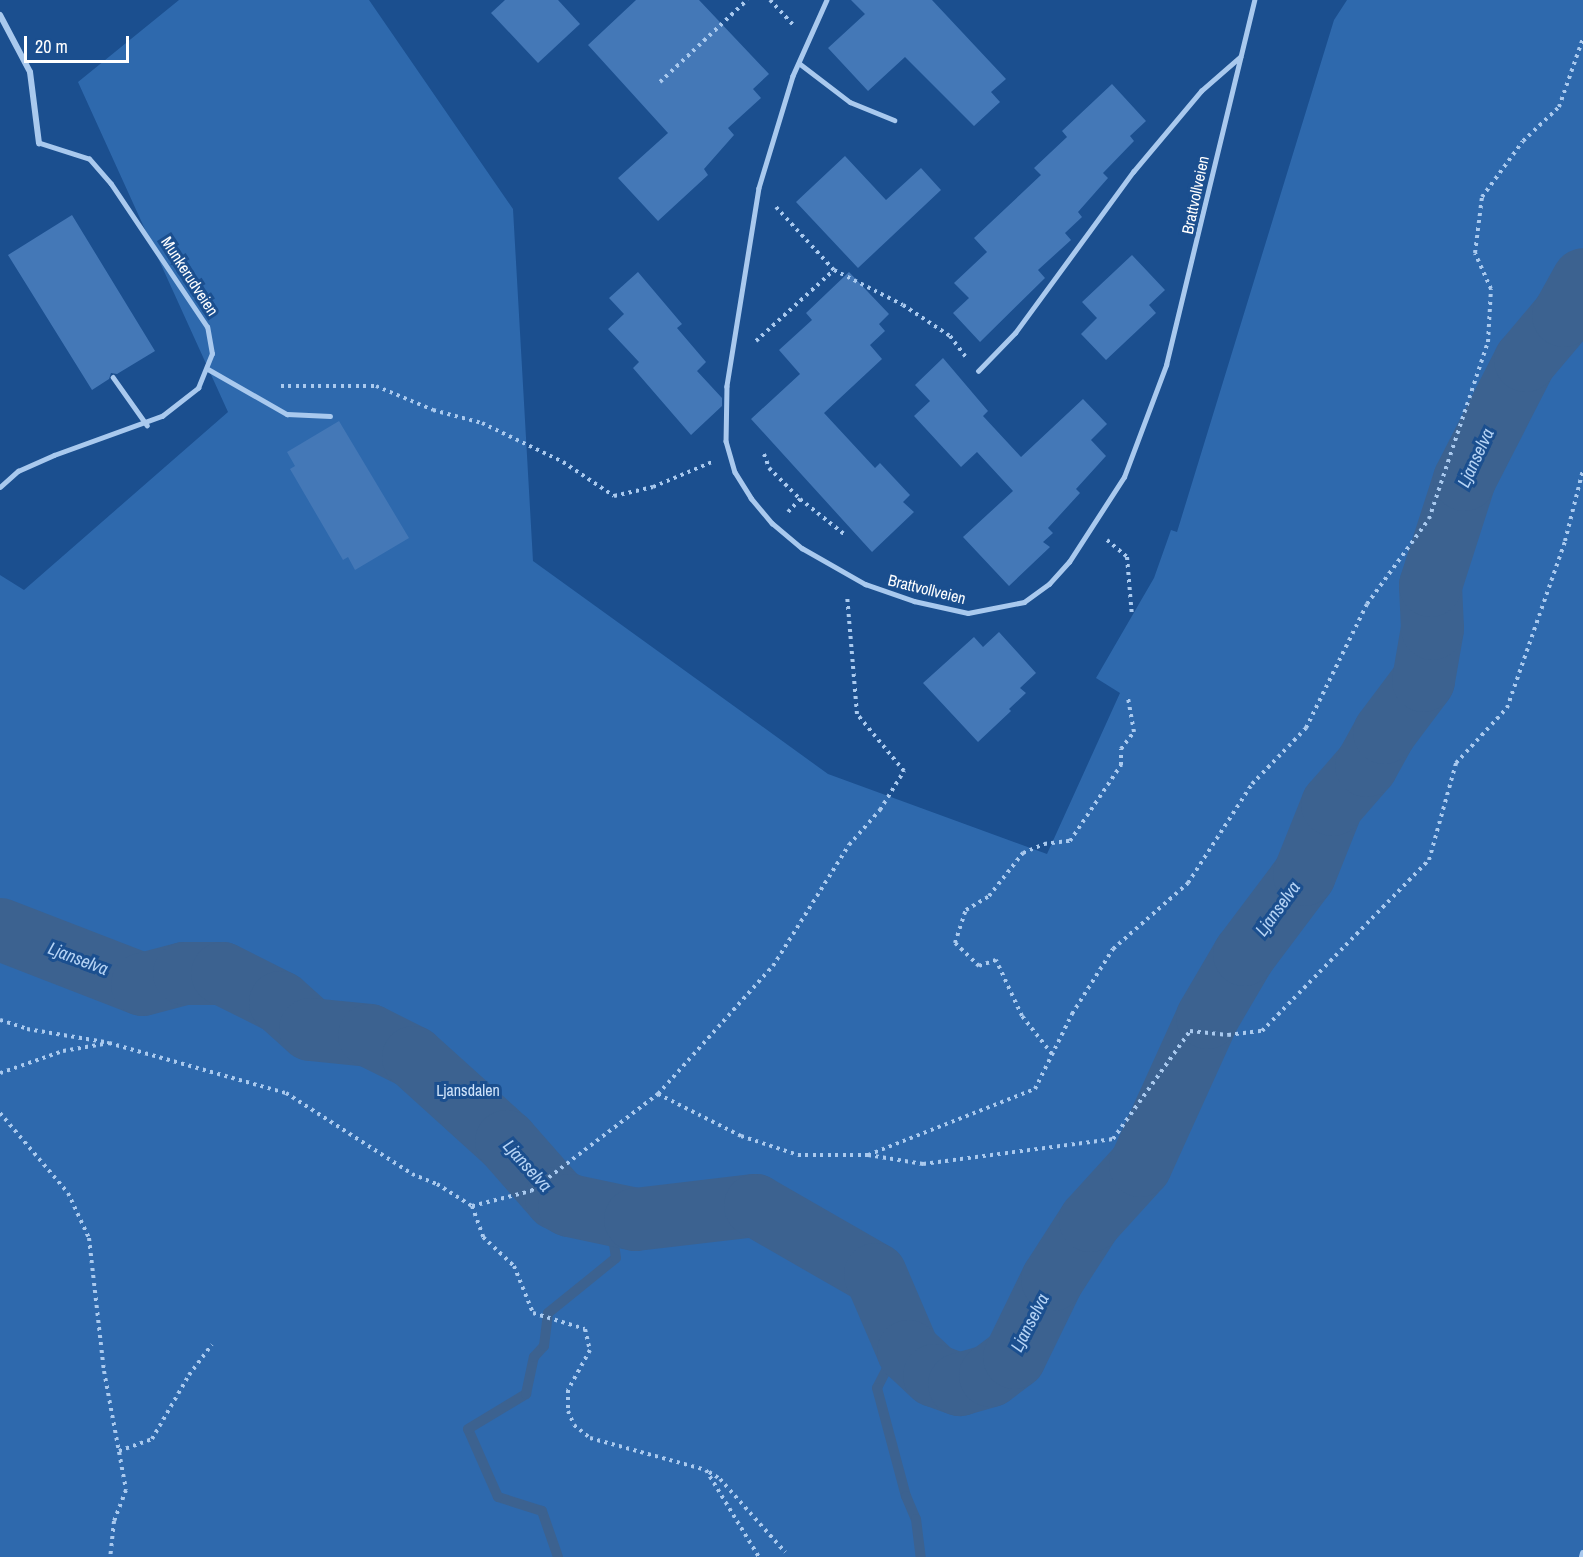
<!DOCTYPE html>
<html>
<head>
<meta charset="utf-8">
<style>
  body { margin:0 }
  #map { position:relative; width:1583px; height:1557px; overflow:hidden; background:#1b4f8f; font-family:"Archivo Narrow",sans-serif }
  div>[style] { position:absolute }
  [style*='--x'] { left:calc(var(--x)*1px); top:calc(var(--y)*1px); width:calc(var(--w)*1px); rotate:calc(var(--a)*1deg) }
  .green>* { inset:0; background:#2e69ad }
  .stream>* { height:10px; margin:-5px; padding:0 5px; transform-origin:5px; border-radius:5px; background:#3c6290 }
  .river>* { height:63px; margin:-31.5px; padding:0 31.5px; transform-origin:31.5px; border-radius:31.5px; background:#3c6290 }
  .building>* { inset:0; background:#4478b7 }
  .path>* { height:4px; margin-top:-2px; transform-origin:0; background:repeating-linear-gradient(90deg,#a9c9ee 0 3px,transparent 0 7.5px) }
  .service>* { height:4.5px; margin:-2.25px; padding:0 2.25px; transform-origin:2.25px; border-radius:2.25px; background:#a9c9ee }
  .minor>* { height:6px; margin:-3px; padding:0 3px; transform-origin:3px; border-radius:3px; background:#a9c9ee }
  span { translate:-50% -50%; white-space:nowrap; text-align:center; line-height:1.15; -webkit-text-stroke:6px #1b4f8f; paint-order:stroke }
  .street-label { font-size:16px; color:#fff }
  .park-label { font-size:16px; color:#cfe3fa }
  .water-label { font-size:18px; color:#b5d3f5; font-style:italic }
  .scale { position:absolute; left:24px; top:36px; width:105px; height:27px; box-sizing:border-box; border:3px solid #fff; border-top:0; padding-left:8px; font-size:18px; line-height:21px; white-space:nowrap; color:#fff; -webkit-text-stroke:4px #1b4f8f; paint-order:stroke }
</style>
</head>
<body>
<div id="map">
  <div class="green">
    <div style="clip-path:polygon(179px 0,369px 0,513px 209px,533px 561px,828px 774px,1047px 854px,1120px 693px,1096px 678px,1154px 578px,1171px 530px,1177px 532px,1334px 20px,1347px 0,1583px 0,1583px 1557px,0 1557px,0 575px,24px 590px,228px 412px,78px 82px)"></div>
  </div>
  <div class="stream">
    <div style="--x:902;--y:1339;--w:55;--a:117"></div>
    <div style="--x:877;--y:1388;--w:112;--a:75"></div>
    <div style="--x:906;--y:1496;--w:25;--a:67"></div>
    <div style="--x:916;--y:1519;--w:38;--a:83"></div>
    <div style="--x:558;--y:1557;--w:49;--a:-109.2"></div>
    <div style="--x:542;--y:1511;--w:46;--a:-162.3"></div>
    <div style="--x:498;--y:1497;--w:74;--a:-113.8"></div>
    <div style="--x:468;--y:1429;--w:68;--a:-31.1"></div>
    <div style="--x:526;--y:1394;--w:38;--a:-78"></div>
    <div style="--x:534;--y:1357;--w:15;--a:-48"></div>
    <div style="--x:544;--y:1346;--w:33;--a:-83"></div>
    <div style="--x:548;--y:1313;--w:87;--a:-39"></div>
    <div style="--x:616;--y:1258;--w:42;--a:-98.1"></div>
  </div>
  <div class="river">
    <div style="--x:0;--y:929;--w:152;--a:21.2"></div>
    <div style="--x:142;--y:984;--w:43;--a:-14.7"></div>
    <div style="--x:184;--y:973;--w:38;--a:0"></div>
    <div style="--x:222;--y:973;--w:65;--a:26.6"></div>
    <div style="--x:280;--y:1002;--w:40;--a:42"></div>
    <div style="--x:310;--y:1029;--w:59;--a:5.8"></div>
    <div style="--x:369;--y:1035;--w:49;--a:26.6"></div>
    <div style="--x:413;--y:1057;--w:125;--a:42.1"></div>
    <div style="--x:506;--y:1141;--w:76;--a:48.7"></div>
    <div style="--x:556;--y:1198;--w:15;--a:28"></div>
    <div style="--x:569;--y:1205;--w:67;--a:12"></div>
    <div style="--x:635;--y:1219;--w:121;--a:-6.7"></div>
    <div style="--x:755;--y:1205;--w:138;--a:29.9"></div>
    <div style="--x:875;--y:1274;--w:84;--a:66.8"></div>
    <div style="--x:908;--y:1351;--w:35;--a:43"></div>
    <div style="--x:934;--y:1375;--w:27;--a:20"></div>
    <div style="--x:959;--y:1384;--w:32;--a:-16"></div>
    <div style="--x:990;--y:1375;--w:30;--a:-37"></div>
    <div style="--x:1014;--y:1357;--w:87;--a:-64"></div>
    <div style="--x:1052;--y:1279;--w:70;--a:-57.2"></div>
    <div style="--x:1090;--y:1220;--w:74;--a:-47.7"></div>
    <div style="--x:1140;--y:1165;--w:162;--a:-65.6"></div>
    <div style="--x:1207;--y:1017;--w:73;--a:-59.6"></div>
    <div style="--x:1244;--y:954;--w:100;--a:-53.1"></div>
    <div style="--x:1304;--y:874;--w:75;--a:-68.2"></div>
    <div style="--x:1332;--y:804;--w:52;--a:-48.9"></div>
    <div style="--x:1366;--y:765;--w:38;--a:-61"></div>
    <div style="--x:1384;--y:732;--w:65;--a:-53.1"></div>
    <div style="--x:1423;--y:680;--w:53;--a:-80.2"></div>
    <div style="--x:1432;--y:628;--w:43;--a:-92.7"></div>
    <div style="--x:1430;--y:585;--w:111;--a:-72.2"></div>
    <div style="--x:1464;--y:479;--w:134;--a:-62.9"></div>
    <div style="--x:1525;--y:360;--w:59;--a:-49.8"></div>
    <div style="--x:1563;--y:315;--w:41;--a:-60.9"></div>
  </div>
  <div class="building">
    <div style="clip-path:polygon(505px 0,558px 0,580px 24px,538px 63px,491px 13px)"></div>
    <div style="clip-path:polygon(636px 0,699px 0,769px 74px,753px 89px,761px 98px,728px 128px,734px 135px,704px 169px,708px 175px,658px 221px,618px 178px,668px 133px,588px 45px)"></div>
    <div style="clip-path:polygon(851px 0,932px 0,1006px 79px,991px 92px,1000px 102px,974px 126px,905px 57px,868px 91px,828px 48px,865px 14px)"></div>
    <div style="clip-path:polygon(1112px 84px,1146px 121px,1130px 136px,1134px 141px,1103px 173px,1108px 178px,1078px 212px,1082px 217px,1065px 233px,1071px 240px,1038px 270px,1045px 278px,980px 342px,953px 313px,969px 298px,954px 283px,987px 252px,974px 238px,1041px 175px,1034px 168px,1067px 137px,1062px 131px)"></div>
    <div style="clip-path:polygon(845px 156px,886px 200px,921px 168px,941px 190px,858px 268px,796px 202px)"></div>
    <div style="clip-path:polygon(72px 215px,155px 351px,117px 374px,111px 373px,109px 379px,92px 390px,8px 255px)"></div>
    <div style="clip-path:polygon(1132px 255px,1165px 290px,1149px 305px,1156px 313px,1106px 360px,1081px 334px,1097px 318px,1082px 302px)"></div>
    <div style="clip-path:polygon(638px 272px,682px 324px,677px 328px,706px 362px,697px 371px,722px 398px,722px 406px,691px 435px,633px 368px,639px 362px,608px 329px,624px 314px,609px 298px)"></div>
    <div style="clip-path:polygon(849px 272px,889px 314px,879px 324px,885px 331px,870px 345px,882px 359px,824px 413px,875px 468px,880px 463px,910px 495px,903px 502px,914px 512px,872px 552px,751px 419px,800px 374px,779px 350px,812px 320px,806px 313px)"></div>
    <div style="clip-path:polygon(943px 358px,988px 411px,983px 416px,1021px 457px,1083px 399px,1107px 424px,1091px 440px,1106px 456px,1076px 489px,1080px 493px,1048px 528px,1053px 533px,1043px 542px,1050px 547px,1009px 586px,963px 537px,1013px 491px,977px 452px,961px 467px,914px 416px,930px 401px,915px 385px)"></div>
    <div style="clip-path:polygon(339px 421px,409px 538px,355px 570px,348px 557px,343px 560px,290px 469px,295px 466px,287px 452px)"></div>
    <div style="clip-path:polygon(999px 632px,1036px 673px,1020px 688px,1026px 693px,1009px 709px,1011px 711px,978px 742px,923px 683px,974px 637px,983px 647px)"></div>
  </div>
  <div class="path">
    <div style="--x:770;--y:0;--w:35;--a:47"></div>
    <div style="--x:660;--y:82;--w:120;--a:-43.3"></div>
    <div style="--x:776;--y:207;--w:86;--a:47.4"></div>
    <div style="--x:756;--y:341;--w:105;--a:-42.3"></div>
    <div style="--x:834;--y:270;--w:77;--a:26.9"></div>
    <div style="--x:903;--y:305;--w:56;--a:33.4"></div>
    <div style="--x:950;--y:336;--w:26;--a:53"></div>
    <div style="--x:281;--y:386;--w:95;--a:0"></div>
    <div style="--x:376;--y:386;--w:62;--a:22.8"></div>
    <div style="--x:433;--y:410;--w:51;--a:14.9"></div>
    <div style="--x:482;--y:423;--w:90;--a:25.7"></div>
    <div style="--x:563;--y:462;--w:61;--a:33.7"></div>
    <div style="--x:614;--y:496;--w:40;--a:-13"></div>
    <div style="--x:653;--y:487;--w:64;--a:-23"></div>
    <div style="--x:764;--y:454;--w:15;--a:70"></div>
    <div style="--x:769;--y:468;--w:44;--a:45"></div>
    <div style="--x:788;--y:512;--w:18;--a:-47"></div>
    <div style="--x:800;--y:499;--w:56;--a:38.5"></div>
    <div style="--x:1107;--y:540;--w:26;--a:40"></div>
    <div style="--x:1127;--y:557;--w:59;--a:85.2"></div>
    <div style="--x:0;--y:1020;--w:28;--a:18"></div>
    <div style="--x:27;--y:1029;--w:79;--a:9.5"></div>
    <div style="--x:1052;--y:1054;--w:48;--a:-128.3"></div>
    <div style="--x:1022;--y:1016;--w:62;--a:-114.9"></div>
    <div style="--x:996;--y:960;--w:18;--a:161"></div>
    <div style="--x:979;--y:966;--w:33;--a:-136"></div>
    <div style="--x:955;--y:943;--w:35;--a:-72"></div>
    <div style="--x:966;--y:910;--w:27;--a:-31"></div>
    <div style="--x:989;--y:896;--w:55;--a:-51.7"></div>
    <div style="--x:1023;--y:853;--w:23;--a:-23"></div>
    <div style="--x:1044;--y:844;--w:26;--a:-7"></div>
    <div style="--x:1070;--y:841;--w:92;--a:-56.1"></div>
    <div style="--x:1121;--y:765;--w:16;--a:-90"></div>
    <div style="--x:1121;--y:749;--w:21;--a:-53"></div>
    <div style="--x:1134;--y:732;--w:36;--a:-100"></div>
    <div style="--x:0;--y:1073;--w:67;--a:-19.2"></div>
    <div style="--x:63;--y:1051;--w:47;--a:-9.9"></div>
    <div style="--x:109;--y:1043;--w:184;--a:15.8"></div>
    <div style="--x:286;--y:1093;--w:150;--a:32.7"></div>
    <div style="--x:412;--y:1174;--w:27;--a:22"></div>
    <div style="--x:437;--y:1184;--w:41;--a:32.2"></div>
    <div style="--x:472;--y:1206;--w:61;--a:-14.3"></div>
    <div style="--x:531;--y:1191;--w:160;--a:-37.4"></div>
    <div style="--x:658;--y:1094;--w:172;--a:-48.1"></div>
    <div style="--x:773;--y:966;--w:143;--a:-57.9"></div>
    <div style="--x:849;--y:845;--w:47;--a:-48.5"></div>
    <div style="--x:880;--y:810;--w:46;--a:-58.4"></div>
    <div style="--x:904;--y:771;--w:74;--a:-129.5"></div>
    <div style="--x:857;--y:714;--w:118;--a:-94.8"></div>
    <div style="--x:658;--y:1094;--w:93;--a:26.8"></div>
    <div style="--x:741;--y:1136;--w:60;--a:18.4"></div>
    <div style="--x:798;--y:1155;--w:70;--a:0"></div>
    <div style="--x:868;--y:1155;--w:56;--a:9.3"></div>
    <div style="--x:923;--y:1164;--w:192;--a:-7.5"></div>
    <div style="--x:1113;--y:1139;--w:133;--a:-54.5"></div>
    <div style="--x:1190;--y:1031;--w:38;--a:6"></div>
    <div style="--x:1228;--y:1035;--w:34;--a:-7"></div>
    <div style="--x:1262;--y:1031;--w:239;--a:-45.7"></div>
    <div style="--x:1429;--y:860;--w:101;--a:-74.4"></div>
    <div style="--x:1456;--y:763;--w:75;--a:-47.2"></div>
    <div style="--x:1507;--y:708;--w:177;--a:-70.8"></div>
    <div style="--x:1565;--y:541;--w:73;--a:-75.8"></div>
    <div style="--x:0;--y:1113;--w:105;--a:49.6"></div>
    <div style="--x:68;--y:1193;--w:50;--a:65"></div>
    <div style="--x:89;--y:1238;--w:134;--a:83.6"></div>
    <div style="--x:104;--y:1371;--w:121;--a:79.5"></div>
    <div style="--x:126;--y:1490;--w:33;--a:111"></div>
    <div style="--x:114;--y:1521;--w:36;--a:96"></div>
    <div style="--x:868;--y:1155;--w:180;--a:-21.6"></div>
    <div style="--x:1035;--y:1089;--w:84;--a:-63.7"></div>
    <div style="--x:1072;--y:1014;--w:77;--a:-57.8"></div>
    <div style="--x:1113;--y:949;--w:100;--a:-41.3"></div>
    <div style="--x:1188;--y:883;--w:118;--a:-57.1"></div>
    <div style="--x:1252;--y:784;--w:78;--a:-46"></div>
    <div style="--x:1306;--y:728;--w:138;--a:-63.8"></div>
    <div style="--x:1367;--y:604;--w:105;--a:-53.9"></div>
    <div style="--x:1429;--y:519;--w:187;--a:-71.6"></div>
    <div style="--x:1488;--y:342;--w:53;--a:-86.8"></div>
    <div style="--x:1491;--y:289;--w:39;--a:-114"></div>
    <div style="--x:1475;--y:253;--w:56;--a:-82.9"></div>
    <div style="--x:1482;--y:197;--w:69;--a:-53.8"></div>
    <div style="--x:1523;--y:141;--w:50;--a:-43.4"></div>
    <div style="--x:1559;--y:107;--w:73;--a:-70.8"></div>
    <div style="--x:472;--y:1206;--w:33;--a:70"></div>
    <div style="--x:483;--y:1237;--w:42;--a:43.1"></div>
    <div style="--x:514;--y:1266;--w:51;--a:68"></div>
    <div style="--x:533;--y:1313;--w:54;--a:17.1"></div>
    <div style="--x:585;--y:1329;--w:22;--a:77"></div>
    <div style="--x:590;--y:1350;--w:46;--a:118.8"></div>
    <div style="--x:568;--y:1390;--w:21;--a:90"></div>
    <div style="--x:568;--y:1411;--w:15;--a:67"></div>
    <div style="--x:574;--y:1425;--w:21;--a:39"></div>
    <div style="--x:590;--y:1438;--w:120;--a:15.4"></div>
    <div style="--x:706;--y:1470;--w:102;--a:58.7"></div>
    <div style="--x:119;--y:1451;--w:35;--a:-20"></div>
    <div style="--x:152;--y:1439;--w:74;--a:-60"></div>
    <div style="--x:189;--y:1375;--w:38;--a:-53"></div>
    <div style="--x:709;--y:1472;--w:13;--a:32"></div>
    <div style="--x:720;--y:1479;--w:98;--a:48.3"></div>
  </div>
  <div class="service">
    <div style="--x:827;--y:0;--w:83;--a:114.1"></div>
    <div style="--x:793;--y:76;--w:117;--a:106.9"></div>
    <div style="--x:759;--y:188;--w:201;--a:99.2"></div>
    <div style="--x:727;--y:386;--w:55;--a:91"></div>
    <div style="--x:726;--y:441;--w:32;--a:74"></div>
    <div style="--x:735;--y:472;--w:31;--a:58"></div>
    <div style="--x:751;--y:498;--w:33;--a:50"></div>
    <div style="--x:772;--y:523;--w:39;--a:40"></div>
    <div style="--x:802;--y:548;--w:73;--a:29.7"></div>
    <div style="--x:865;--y:584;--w:52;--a:19.1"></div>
    <div style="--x:914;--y:601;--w:55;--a:12.5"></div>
    <div style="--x:968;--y:613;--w:57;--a:-11.1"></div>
    <div style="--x:1024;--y:602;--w:31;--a:-36"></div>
    <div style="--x:1049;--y:584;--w:30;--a:-48"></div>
    <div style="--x:1069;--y:562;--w:101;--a:-57.1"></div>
    <div style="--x:1124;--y:477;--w:120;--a:-69.4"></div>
    <div style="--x:1166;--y:365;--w:375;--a:-76.4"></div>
    <div style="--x:799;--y:63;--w:64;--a:37.4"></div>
    <div style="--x:850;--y:102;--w:48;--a:22.2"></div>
    <div style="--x:208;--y:369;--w:91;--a:29.7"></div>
    <div style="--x:287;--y:414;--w:43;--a:2.7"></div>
    <div style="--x:978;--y:371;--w:53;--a:-45.8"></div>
    <div style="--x:1015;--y:333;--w:200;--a:-53.8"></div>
    <div style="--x:1133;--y:172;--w:106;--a:-50"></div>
    <div style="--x:1201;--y:91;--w:52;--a:-41.1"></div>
    <div style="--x:113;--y:377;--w:59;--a:54.7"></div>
    <div style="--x:0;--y:487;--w:24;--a:-42"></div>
    <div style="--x:18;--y:471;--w:39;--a:-24"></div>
    <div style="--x:54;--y:455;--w:115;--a:-19.9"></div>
    <div style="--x:162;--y:416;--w:46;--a:-37.9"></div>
    <div style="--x:198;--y:388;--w:37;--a:-68"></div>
    <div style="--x:212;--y:354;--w:27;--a:-100"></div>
    <div style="--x:207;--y:327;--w:172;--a:-123.9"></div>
    <div style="--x:111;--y:184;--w:33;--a:-131"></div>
    <div style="--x:89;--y:159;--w:52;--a:-162.3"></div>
  </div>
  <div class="minor">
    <div style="--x:0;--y:15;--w:64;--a:62.2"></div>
    <div style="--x:30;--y:72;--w:72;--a:82.8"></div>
    <div style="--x:1582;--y:1557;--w:4;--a:-76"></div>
  </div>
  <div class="street-label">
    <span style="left:1195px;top:195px;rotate:-78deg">Brattvollveien</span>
    <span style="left:190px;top:276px;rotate:57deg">Munkerudveien</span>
    <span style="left:927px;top:589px;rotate:14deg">Brattvollveien</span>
  </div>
  <div class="park-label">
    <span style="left:468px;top:1090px">Ljansdalen</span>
  </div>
  <div class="water-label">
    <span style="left:1476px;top:458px;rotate:-65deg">Ljanselva</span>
    <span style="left:1278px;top:909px;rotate:-54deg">Ljanselva</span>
    <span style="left:78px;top:959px;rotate:21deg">Ljanselva</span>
    <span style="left:527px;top:1166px;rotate:48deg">Ljanselva</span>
    <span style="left:1030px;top:1323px;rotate:-63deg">Ljanselva</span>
  </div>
  <div class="scale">20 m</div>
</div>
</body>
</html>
